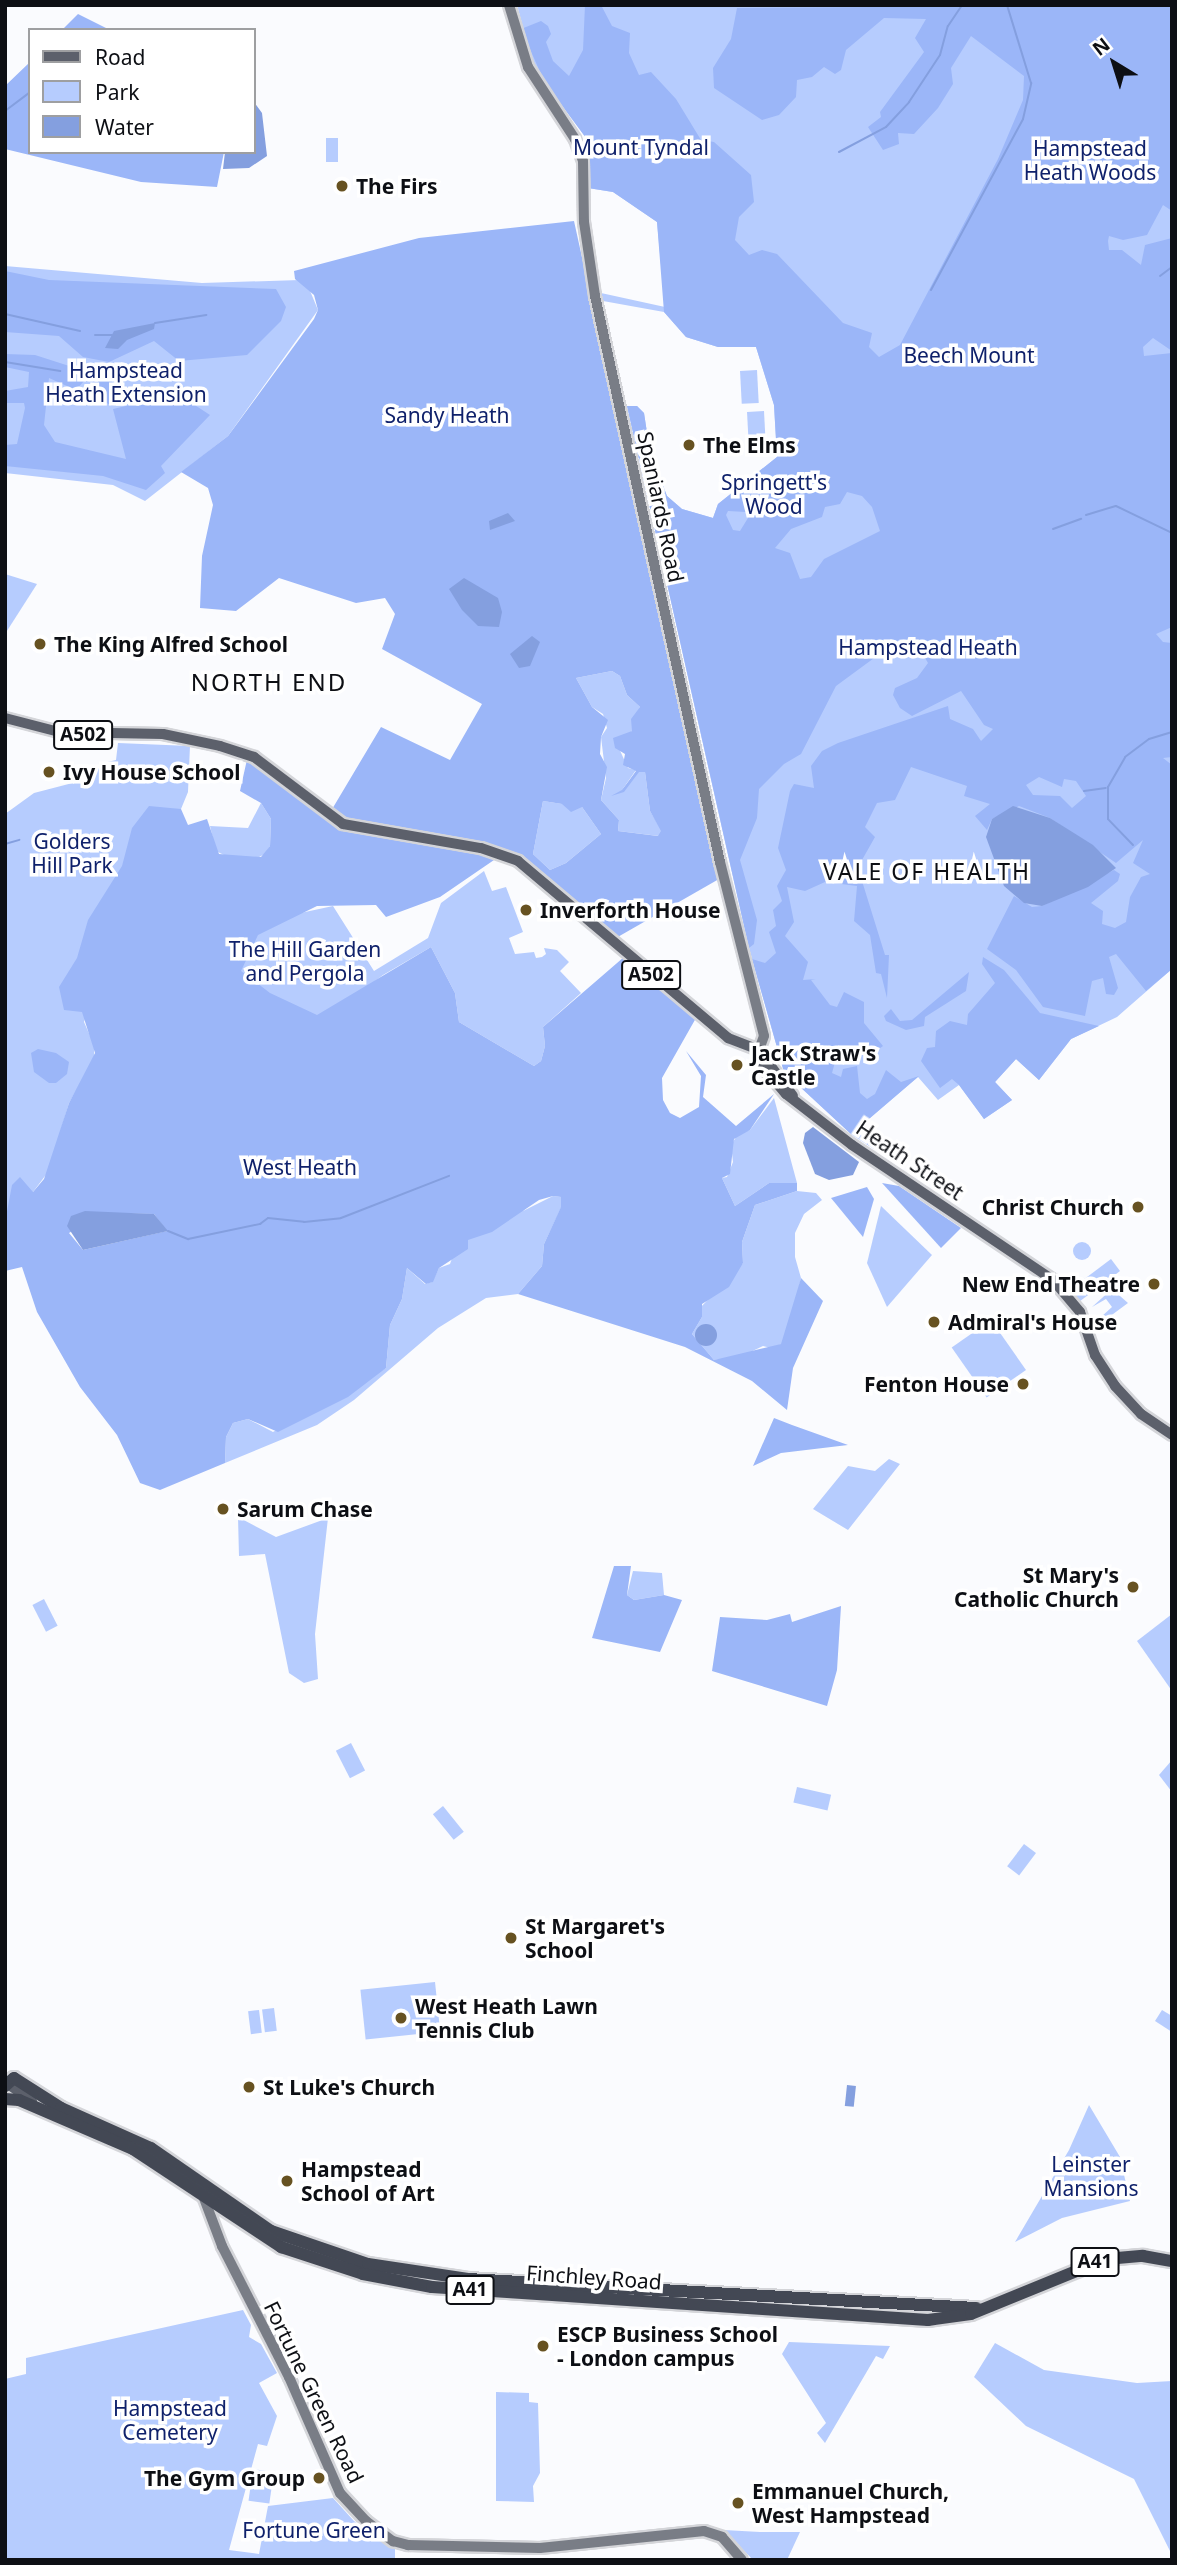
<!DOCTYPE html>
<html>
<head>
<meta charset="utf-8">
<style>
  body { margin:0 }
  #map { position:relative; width:1177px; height:2565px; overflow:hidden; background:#fafbfe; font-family:"Noto Sans",sans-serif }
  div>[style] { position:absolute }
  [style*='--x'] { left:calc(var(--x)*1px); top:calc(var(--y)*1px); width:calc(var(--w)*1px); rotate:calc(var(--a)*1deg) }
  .green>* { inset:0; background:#b6ccfe; transform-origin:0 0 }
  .round { border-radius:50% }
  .forest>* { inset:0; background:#9bb6f8 }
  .water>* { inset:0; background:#849fdf; transform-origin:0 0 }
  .stream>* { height:2px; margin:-1px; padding:0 1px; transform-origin:1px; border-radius:1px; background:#849fdf }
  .roads { filter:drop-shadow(2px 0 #d4d5d9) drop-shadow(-2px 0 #d4d5d9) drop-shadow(0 2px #d4d5d9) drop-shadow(0 -2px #d4d5d9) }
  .secondary>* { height:10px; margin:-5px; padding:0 5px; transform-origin:5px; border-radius:5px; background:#797d86 }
  .primary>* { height:10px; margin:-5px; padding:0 5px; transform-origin:5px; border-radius:5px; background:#5c606b }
  .highway>* { height:12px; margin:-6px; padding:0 6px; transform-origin:6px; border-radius:6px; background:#434854 }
  .dots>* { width:19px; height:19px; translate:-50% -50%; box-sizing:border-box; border:4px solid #fff; border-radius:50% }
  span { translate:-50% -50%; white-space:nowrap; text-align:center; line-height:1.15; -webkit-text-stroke:7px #fff; paint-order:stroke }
  .shield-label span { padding:2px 5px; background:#fff; border:2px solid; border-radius:5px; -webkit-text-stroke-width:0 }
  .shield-label { font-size:19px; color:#0d0f14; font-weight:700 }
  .park-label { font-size:21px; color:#0f216b }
  .poi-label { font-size:21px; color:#0d0f14; font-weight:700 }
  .left { translate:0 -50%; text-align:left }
  .right { translate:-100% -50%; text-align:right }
  .street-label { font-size:21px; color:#0d0f14 }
  .neighbourhood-label { font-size:23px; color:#0d0f14; letter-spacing:2px }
  .quarter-label { font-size:24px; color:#0d0f14; letter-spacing:2px }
  .frame { position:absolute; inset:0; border:7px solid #0d0f14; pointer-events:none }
  .legend { position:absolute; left:28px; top:28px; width:228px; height:126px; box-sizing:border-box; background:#fff; border:2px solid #9e9fa1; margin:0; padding:9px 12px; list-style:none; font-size:21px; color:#0d0f14 }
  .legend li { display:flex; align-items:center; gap:14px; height:35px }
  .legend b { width:35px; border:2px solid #9e9fa1 }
  .north { position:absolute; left:1079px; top:28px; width:70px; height:70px; -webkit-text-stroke:5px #fff; paint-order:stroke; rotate:322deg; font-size:19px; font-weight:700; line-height:28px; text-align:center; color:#0d0f14 }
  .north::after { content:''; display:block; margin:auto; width:24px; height:32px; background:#0d0f14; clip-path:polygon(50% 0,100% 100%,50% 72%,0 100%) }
</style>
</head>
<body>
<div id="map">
  <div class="green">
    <div style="clip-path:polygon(517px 5px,1172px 5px,1172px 969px,1117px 1017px,1071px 1039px,1039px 1080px,1016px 1059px,995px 1082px,1012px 1100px,984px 1119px,959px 1085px,938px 1100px,918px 1077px,856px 1130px,874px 1149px,852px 1135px,784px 1072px,749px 948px,627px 406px,637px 406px,644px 413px,650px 452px,667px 496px,682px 509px,713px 518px,718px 504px,777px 457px,774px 405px,756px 347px,718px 347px,686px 337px,664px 312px,603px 301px,601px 293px,665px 307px,657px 222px,613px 192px,588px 188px,586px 138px,532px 61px)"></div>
    <div style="left:326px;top:138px;width:12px;height:24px"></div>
    <div style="clip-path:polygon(5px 266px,202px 283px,300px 280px,308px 286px,318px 310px,228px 436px,145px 501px,113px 485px,5px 473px)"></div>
    <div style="left:757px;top:370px;width:33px;height:17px;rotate:87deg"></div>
    <div style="left:764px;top:411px;width:33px;height:17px;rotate:87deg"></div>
    <div style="clip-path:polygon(5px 574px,37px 584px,5px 634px)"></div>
    <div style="clip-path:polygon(612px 671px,620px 676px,627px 695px,640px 707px,632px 731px,617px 744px,628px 768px,636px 770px,622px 790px,639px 771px,645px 772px,650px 811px,662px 831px,659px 836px,618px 831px,619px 820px,601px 800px,606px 778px,601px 737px,607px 728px,603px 714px,592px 707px,576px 678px)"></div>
    <div style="clip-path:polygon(118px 743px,190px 746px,188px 792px,181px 809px,130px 885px,84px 1022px,94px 1045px,94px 1059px,69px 1103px,48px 1172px,33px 1192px,5px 1271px,5px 814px,34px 793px,84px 780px,103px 763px,116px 760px)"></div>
    <div style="clip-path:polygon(543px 801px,582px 807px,601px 834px,566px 863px,550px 870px,533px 854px)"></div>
    <div style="clip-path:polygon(261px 803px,271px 819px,270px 846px,265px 854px,257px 858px,228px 857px,216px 851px,210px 826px,248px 828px)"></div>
    <div style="clip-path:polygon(484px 871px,492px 891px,506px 887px,523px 932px,509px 938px,515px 954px,534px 952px,536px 958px,542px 957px,546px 954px,544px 948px,557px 950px,569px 962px,560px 971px,581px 993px,543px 1027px,545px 1046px,541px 1061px,534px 1066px,459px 1022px,455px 993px,431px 947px,383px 975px,322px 1021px,261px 997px,229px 958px,268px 920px,333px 906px,374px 971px,428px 938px,441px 903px)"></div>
    <div style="clip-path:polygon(774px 1098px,797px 1183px,769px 1183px,735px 1206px,722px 1178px,727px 1177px,733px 1162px,731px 1145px,738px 1134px,750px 1130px)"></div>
    <div style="clip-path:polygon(797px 1191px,816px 1193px,822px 1200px,804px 1214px,795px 1233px,795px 1257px,801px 1278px,789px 1329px,782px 1344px,771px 1348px,763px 1346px,740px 1357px,714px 1360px,692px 1334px,702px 1317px,700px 1308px,743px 1263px,742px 1242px,755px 1205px)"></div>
    <div style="clip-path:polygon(536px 1196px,523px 1211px,553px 1196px,561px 1197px,561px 1208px,544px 1244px,542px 1266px,518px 1294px,486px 1298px,438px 1328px,354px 1400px,317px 1425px,225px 1463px,226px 1437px,233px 1423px,248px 1419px,273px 1432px,386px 1368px,390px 1325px,402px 1299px,407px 1268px,425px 1284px,432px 1282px,439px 1268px,450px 1264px,458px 1241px)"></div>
    <div style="clip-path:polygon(881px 1206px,932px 1255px,887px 1307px,867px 1263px)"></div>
    <div class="round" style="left:1073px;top:1242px;width:18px;height:18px"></div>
    <div style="left:1111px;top:1259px;width:15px;height:52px;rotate:53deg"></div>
    <div style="clip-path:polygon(1112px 1289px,1128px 1303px,1105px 1320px,1101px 1317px,1112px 1307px,1106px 1299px,1092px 1307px)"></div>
    <div style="left:991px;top:1320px;width:61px;height:48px;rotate:55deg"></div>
    <div style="clip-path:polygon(889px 1459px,900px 1464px,848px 1530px,813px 1509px,848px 1466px,875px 1471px)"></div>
    <div style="clip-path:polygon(238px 1517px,276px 1537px,328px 1518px,315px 1634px,318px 1679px,304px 1683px,289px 1673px,265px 1554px,239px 1556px)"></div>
    <div style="clip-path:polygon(633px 1571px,662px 1573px,664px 1595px,634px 1600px,627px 1595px)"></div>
    <div style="left:44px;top:1599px;width:30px;height:13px;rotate:63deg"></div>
    <div style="clip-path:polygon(1172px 1614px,1172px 1691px,1137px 1641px)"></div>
    <div style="left:351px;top:1743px;width:31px;height:17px;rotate:63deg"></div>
    <div style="clip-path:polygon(1172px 1760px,1172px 1792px,1159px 1775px)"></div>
    <div style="left:797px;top:1787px;width:35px;height:16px;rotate:13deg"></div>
    <div style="left:443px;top:1806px;width:33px;height:13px;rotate:51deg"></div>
    <div style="left:1024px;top:1844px;width:15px;height:28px;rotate:37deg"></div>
    <div style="left:435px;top:1982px;width:50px;height:75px;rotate:84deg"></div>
    <div style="left:274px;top:2008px;width:23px;height:12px;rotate:83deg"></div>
    <div style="left:259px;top:2010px;width:23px;height:11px;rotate:83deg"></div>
    <div style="clip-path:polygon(1162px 2010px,1172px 2016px,1172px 2032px,1155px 2021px)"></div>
    <div style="clip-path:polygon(1089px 2105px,1120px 2157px,1130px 2201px,1062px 2218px,1015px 2242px,1069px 2150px)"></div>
    <div style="clip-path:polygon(243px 2310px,251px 2325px,249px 2337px,261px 2344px,277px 2373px,259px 2383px,277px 2416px,267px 2446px,258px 2444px,229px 2550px,259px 2554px,268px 2506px,333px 2498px,354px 2521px,395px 2548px,395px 2560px,5px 2560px,5px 2379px,26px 2374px,26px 2358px)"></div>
    <div style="clip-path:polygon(789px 2342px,890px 2346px,883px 2359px,876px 2356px,825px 2443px,817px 2433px,826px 2423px,782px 2354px)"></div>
    <div style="clip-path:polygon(995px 2343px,1044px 2370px,1137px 2383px,1172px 2381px,1172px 2555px,1134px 2479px,1026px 2426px,974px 2377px)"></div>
    <div style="clip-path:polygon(496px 2392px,529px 2393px,529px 2402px,538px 2403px,540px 2473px,533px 2486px,534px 2502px,496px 2501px)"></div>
    <div style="left:253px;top:2469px;width:21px;height:32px;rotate:8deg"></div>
    <div style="clip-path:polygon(724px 2530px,760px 2532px,800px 2532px,787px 2560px,753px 2560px)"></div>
  </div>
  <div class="forest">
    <div style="clip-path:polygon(evenodd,585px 5px,601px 5px,612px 26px,630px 33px,629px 53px,639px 75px,651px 72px,676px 99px,701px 140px,714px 142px,751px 175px,754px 202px,739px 217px,735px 240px,749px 255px,762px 250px,777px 254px,843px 323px,872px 333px,869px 347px,879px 357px,900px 345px,998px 159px,1023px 100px,1024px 76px,971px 36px,951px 68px,953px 84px,938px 108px,914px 134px,898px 133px,899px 144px,883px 150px,868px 127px,881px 117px,880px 112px,924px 52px,915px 38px,926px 19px,884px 18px,846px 50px,841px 70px,835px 74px,824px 67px,812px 77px,797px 80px,796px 97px,779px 115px,762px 120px,714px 88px,713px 68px,731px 39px,737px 8px,1172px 5px,1172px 211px,1163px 205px,1147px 235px,1123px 240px,1109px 236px,1108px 241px,1109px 250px,1122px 250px,1141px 265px,1145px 245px,1172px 238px,1172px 351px,1153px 338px,1143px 347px,1144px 356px,1172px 353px,1172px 627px,1156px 634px,1163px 642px,1172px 643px,1172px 757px,1163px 758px,1172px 765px,1172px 969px,1146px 991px,1116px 954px,1109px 957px,1118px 988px,1114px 995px,1106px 994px,1103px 978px,1092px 981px,1085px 1016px,1043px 1007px,1016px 970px,987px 949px,1014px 896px,1032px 907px,1042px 906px,1114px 870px,1120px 874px,1118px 881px,1091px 903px,1103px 911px,1102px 924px,1115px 928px,1126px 922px,1130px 897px,1141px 877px,1150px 874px,1133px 863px,1143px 840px,1116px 863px,1050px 818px,1019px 806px,992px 819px,987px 830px,975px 816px,990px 804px,964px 796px,967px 786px,911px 767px,895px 800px,877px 803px,865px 827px,875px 837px,862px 860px,862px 881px,885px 955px,889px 955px,887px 998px,881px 974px,876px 973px,870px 935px,854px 921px,857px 886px,825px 882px,805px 891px,787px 887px,794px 922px,785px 936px,808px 962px,803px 980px,816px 979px,811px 980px,830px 1005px,837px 1007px,844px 992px,864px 1002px,864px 1023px,883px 1046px,873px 1053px,839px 1048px,832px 1073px,841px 1077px,843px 1069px,857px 1066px,860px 1093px,867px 1099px,875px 1094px,886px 1070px,901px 1082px,919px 1076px,856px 1130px,874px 1149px,852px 1135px,784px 1072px,752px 959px,765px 963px,776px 953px,769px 932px,776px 926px,773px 910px,782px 901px,777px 886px,786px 870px,778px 848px,790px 791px,794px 784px,814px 788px,811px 766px,822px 751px,838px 743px,948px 706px,950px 719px,973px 729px,981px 741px,993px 729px,984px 725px,961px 691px,912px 716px,900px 708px,893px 695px,895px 688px,917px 678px,928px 663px,921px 651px,900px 639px,836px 686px,801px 754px,784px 764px,759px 789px,757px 818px,740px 860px,757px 920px,754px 944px,749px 948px,627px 406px,637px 406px,644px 413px,650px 452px,667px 496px,682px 509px,713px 518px,718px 504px,777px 457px,774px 405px,756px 347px,718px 347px,686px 337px,664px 312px,657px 222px,613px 192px,588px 188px,586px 138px,545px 83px,521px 29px,541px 21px,548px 26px,551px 34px,546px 42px,553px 61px,569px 76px,583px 50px,585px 5px,847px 492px,862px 496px,872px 507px,880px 531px,824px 559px,811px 577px,800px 579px,790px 553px,775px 548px,791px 529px,822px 517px,825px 507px,840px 504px,847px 492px,585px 5px,728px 511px,746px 512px,748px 518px,740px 531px,733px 530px,726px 515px,728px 511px,585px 5px,1039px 777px,1062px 787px,1064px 779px,1076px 781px,1086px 796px,1072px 808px,1060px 796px,1033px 795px,1026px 785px,1039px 777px)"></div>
    <div style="clip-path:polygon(78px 14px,110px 30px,62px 30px)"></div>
    <div style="clip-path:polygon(30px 62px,30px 152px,224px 152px,217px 187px,141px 182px,5px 149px,5px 86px)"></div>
    <div style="clip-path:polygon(evenodd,574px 221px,719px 879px,616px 938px,518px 861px,472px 847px,494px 860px,440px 897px,386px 917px,376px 905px,317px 906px,258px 935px,241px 971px,270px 993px,317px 1015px,431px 947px,455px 993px,459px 1022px,534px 1066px,541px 1061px,545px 1046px,543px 1027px,624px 957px,696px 1018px,662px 1078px,663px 1100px,670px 1113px,680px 1118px,699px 1107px,701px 1076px,686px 1051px,706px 1075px,703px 1097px,736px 1126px,774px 1094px,750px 1130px,734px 1139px,730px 1174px,722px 1178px,735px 1206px,769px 1183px,797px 1183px,797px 1191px,755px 1205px,742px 1242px,743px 1263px,729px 1287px,702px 1304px,702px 1317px,692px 1334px,714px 1360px,781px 1344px,801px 1278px,823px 1301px,793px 1368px,787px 1410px,752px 1381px,685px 1347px,518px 1294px,542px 1266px,544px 1244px,561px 1207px,561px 1197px,553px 1196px,539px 1200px,492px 1232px,468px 1240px,468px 1249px,439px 1268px,433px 1282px,426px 1284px,407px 1268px,402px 1299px,390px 1325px,386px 1368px,348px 1397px,278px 1432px,248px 1419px,233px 1423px,226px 1437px,225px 1463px,160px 1490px,140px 1483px,117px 1435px,80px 1387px,37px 1312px,22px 1267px,5px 1271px,5px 1222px,12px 1185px,20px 1177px,33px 1192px,44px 1179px,69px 1103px,95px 1053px,82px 1012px,64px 1010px,59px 987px,77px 958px,88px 920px,122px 866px,132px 828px,149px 806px,181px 809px,188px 825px,207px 819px,219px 854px,261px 857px,270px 846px,271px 819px,261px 803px,240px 791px,248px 755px,328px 816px,381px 727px,450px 760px,482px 704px,382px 649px,395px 614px,385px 598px,356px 603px,279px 578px,236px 611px,200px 608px,202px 556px,213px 505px,208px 488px,181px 472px,228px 436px,314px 319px,318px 310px,314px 295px,295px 279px,294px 271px,419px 238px,574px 221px,612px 671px,620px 676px,627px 695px,640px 707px,631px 719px,632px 731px,613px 738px,615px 748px,625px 754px,623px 765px,636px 771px,622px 790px,611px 796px,624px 792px,639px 772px,645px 772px,650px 811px,661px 831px,658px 836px,618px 831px,619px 820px,601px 800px,607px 767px,600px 754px,601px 737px,608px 720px,592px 707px,576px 678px,612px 671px,574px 221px,543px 801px,562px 804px,571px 812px,582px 807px,601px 834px,566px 863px,550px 870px,533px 854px,543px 801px,574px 221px,101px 1213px,154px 1214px,167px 1231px,83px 1250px,69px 1233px,101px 1213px)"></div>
    <div style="clip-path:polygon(5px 271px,49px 280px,276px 289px,286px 307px,281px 321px,247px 355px,179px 361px,154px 341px,109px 362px,83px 357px,59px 336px,5px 332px)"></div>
    <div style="clip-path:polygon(5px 354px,35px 355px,91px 373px,76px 390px,49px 378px,44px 425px,55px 442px,126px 459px,113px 409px,178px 394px,210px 415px,161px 466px,165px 473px,146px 490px,103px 476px,5px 466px,5px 445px,17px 444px,25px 408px,24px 403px,5px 403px,5px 391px,28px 387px,29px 372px,5px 367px)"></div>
    <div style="clip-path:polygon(97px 375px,109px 377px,125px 401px,112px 406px,95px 396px,89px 388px)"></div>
    <div style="clip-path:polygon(983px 957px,1004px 970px,1040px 1013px,1099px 1026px,1071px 1039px,1039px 1080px,1016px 1059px,995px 1082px,1012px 1100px,984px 1119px,959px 1085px,952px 1079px,940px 1088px,921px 1061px,927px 1048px,935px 1047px,936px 1031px,950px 1021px,967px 1025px,968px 1014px,995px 983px,982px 964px)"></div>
    <div style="clip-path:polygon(969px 972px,966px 991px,925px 1017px,924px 1026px,906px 1030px,886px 1021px,884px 1016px,891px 1009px,900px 1021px,912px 1020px)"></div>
    <div style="clip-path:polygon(38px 1049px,56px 1053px,69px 1062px,67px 1074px,56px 1083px,49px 1083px,34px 1072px,31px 1053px)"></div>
    <div style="clip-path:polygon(882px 1183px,899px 1186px,961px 1228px,941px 1248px)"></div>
    <div style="clip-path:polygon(867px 1187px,874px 1199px,863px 1237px,831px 1198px)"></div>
    <div style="clip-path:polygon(774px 1418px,792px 1425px,848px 1445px,781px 1453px,753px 1466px)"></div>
    <div style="clip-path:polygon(614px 1566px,631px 1566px,627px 1595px,634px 1600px,664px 1595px,682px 1600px,660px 1652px,592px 1638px)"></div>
    <div style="clip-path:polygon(841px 1606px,837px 1670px,827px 1706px,712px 1671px,720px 1617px,767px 1620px,790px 1614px,792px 1622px)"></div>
  </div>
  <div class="water">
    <div style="clip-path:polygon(254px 102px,262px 113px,267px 156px,249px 168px,223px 169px,225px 152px,254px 152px)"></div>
    <div style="clip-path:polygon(155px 323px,154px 329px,127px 340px,118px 349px,105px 348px,114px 331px)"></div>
    <div style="clip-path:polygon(508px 513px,515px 521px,490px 530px,489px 521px)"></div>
    <div style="clip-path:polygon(464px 578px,498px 598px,502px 612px,499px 627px,478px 626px,462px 610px,449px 589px)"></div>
    <div style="clip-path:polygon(532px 636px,540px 642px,530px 666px,519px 668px,510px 654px)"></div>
    <div style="clip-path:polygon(1013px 806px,1050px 818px,1093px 845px,1116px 868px,1088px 887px,1042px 906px,1024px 903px,1004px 886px,986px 837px,992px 819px)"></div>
    <div style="clip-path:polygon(813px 1127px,859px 1162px,853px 1175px,829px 1180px,815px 1174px,803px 1143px,805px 1133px)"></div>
    <div style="clip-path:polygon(85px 1211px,154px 1214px,168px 1231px,83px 1250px,67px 1226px,71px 1216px)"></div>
    <div class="round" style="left:695px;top:1324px;width:22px;height:22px"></div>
    <div style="left:847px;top:2085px;width:9px;height:21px;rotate:6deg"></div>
  </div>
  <div class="stream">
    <div style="--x:5;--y:111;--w:31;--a:-37"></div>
    <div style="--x:839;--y:152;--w:53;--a:-28"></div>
    <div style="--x:886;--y:127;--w:34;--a:-47"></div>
    <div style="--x:909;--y:102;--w:56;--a:-56.6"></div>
    <div style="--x:940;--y:55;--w:30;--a:-75"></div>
    <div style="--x:948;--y:26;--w:25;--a:-56"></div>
    <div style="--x:1160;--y:276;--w:15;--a:-37"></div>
    <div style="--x:931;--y:290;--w:194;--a:-61.7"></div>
    <div style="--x:1023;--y:119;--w:37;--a:-77"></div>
    <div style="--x:1031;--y:83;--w:82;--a:-107.1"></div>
    <div style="--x:5;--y:314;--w:77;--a:12.8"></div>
    <div style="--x:155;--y:323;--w:52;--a:-8.9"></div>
    <div style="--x:95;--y:335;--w:17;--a:0"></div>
    <div style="--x:5;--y:362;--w:56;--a:9.3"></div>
    <div style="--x:1086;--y:515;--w:31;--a:-17"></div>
    <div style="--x:1116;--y:506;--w:62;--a:25.7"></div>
    <div style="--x:1053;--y:529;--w:30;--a:-20"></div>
    <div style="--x:1084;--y:791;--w:22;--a:-8"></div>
    <div style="--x:5;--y:844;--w:15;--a:-16"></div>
    <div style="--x:1133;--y:845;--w:36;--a:-134"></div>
    <div style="--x:1108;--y:819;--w:32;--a:-90"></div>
    <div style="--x:1108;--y:787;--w:34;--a:-60"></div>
    <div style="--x:1125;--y:757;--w:30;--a:-37"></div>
    <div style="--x:1149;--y:739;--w:24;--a:-17"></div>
    <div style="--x:168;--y:1231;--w:22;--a:22"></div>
    <div style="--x:188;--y:1239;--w:74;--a:-11.8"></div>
    <div style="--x:260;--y:1224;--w:10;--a:-37"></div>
    <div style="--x:268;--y:1218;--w:36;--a:6"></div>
    <div style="--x:304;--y:1222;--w:37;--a:-6"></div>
    <div style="--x:341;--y:1218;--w:116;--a:-21.3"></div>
  </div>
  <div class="roads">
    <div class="secondary">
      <div style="--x:509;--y:5;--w:65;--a:73"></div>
      <div style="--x:528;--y:67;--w:86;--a:56.9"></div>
      <div style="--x:575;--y:139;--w:23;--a:70"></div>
      <div style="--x:583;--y:161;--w:61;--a:89.1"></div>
      <div style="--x:584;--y:222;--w:75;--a:81.5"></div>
      <div style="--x:595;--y:296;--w:580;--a:77.55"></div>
      <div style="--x:720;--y:862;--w:179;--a:75.8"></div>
      <div style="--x:764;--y:1036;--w:15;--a:110"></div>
      <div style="--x:202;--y:2193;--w:57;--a:69.3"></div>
      <div style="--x:222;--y:2246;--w:147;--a:62.9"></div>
      <div style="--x:289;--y:2377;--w:127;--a:66.3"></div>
      <div style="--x:340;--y:2493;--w:38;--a:47"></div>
      <div style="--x:366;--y:2521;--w:34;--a:37"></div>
      <div style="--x:393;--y:2541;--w:16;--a:15"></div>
      <div style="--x:408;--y:2545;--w:132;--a:1.3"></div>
      <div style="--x:540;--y:2548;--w:165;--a:-5.9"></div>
      <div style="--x:704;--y:2531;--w:19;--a:18"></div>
      <div style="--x:722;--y:2537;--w:30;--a:49"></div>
    </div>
    <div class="primary">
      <div style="--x:5;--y:718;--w:56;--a:14.5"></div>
      <div style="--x:59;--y:732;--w:104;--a:1.1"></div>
      <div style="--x:163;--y:734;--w:58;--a:11.9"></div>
      <div style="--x:220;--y:746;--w:36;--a:18"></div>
      <div style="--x:254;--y:757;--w:111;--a:37"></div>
      <div style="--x:343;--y:824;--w:140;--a:9.9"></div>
      <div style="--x:481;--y:848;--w:39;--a:19"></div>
      <div style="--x:518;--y:861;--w:275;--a:40.1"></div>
      <div style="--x:728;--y:1038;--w:33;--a:21"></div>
      <div style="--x:759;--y:1050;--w:57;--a:53.5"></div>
      <div style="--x:759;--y:1050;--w:19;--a:74"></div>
      <div style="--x:764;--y:1068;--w:34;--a:50"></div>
      <div style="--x:786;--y:1094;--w:83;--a:37.7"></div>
      <div style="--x:852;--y:1145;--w:242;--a:33.9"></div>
      <div style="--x:1053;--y:1280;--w:42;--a:49.8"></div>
      <div style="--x:1080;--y:1312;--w:46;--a:70.8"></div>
      <div style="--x:1095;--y:1355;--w:37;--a:57"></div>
      <div style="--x:1115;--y:1386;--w:38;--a:47"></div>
      <div style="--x:1141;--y:1414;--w:37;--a:34"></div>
      <div style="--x:5;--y:2082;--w:33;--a:35"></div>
    </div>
    <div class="highway">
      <div style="--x:5;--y:2086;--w:12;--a:-42"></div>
      <div style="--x:14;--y:2078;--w:56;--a:32.6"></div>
      <div style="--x:61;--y:2108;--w:98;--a:24"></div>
      <div style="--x:151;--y:2148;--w:146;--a:34.7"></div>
      <div style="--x:271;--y:2231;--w:102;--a:18.8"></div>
      <div style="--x:368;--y:2264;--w:101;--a:8.5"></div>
      <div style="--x:468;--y:2279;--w:509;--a:3.27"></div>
      <div style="--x:5;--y:2099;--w:14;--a:4"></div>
      <div style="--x:19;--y:2100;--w:124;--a:23.3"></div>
      <div style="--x:133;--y:2149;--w:178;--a:33.5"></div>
      <div style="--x:281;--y:2247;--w:86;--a:18.2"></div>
      <div style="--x:363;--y:2274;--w:70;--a:10.7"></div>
      <div style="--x:432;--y:2287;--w:497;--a:3.8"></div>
      <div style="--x:928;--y:2320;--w:43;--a:-7.9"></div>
      <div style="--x:971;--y:2314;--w:146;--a:-22.2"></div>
      <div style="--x:1106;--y:2259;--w:37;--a:-5"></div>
      <div style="--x:1143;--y:2256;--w:29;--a:10"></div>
    </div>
  </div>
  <div class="dots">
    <div style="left:342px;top:186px;background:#675221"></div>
    <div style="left:689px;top:445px;background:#675221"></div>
    <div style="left:40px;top:644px;background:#675221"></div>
    <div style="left:49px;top:772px;background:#675221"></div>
    <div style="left:526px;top:910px;background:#675221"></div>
    <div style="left:737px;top:1065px;background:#675221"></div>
    <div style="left:1138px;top:1207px;background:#675221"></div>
    <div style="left:1154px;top:1284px;background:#675221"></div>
    <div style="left:934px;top:1322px;background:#675221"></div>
    <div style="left:1023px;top:1384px;background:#675221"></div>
    <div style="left:223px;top:1509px;background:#675221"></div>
    <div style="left:1133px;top:1587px;background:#675221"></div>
    <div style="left:511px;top:1938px;background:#675221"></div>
    <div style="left:401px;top:2018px;background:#675221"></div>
    <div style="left:249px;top:2087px;background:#675221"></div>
    <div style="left:287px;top:2181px;background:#675221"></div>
    <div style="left:543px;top:2346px;background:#675221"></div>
    <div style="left:319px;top:2478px;background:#675221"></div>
    <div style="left:738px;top:2503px;background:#675221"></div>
  </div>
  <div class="shield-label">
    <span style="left:83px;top:735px">A502</span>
    <span style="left:651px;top:975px">A502</span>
    <span style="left:1095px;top:2262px">A41</span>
    <span style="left:470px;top:2290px">A41</span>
  </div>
  <div class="park-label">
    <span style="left:641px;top:147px">Mount Tyndal</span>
    <span style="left:1090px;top:160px">Hampstead<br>Heath Woods</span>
    <span style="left:969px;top:355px">Beech Mount</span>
    <span style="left:126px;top:382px">Hampstead<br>Heath Extension</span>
    <span style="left:447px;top:415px">Sandy Heath</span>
    <span style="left:774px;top:494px">Springett's<br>Wood</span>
    <span style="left:928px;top:647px">Hampstead Heath</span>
    <span style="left:72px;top:853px">Golders<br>Hill Park</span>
    <span style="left:305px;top:961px">The Hill Garden<br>and Pergola</span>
    <span style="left:300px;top:1167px">West Heath</span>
    <span style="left:1091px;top:2176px">Leinster<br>Mansions</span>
    <span style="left:170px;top:2420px">Hampstead<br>Cemetery</span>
    <span style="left:314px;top:2530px">Fortune Green</span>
  </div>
  <div class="poi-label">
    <span class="left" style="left:356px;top:186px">The Firs</span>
    <span class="left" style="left:703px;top:445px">The Elms</span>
    <span class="left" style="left:54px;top:644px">The King Alfred School</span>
    <span class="left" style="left:63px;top:772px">Ivy House School</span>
    <span class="left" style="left:540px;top:910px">Inverforth House</span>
    <span class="left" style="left:751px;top:1065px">Jack Straw's<br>Castle</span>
    <span class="right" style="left:1124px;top:1207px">Christ Church</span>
    <span class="right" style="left:1140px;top:1284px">New End Theatre</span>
    <span class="left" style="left:948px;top:1322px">Admiral's House</span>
    <span class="right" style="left:1009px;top:1384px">Fenton House</span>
    <span class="left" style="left:237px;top:1509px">Sarum Chase</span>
    <span class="right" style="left:1119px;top:1587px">St Mary's<br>Catholic Church</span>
    <span class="left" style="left:525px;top:1938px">St Margaret's<br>School</span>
    <span class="left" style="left:415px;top:2018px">West Heath Lawn<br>Tennis Club</span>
    <span class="left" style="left:263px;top:2087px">St Luke's Church</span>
    <span class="left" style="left:301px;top:2181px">Hampstead<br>School of Art</span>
    <span class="left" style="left:557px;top:2346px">ESCP Business School<br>- London campus</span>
    <span class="right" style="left:305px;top:2478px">The Gym Group</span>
    <span class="left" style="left:752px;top:2503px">Emmanuel Church,<br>West Hampstead</span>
  </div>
  <div class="street-label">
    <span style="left:661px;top:507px;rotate:78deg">Spaniards Road</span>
    <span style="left:910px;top:1160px;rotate:34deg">Heath Street</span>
    <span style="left:594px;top:2277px;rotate:4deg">Finchley Road</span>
    <span style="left:314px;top:2392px;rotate:64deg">Fortune Green Road</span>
  </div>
  <div class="neighbourhood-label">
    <span style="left:927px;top:871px">VALE OF HEALTH</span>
  </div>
  <div class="quarter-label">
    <span style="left:269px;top:682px">NORTH END</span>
  </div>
  <div class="frame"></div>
  <ul class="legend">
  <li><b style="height:9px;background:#5c606b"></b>Road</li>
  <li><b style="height:19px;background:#b6ccfe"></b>Park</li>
  <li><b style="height:19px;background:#849fdf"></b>Water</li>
  </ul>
  <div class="north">N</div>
</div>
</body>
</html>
